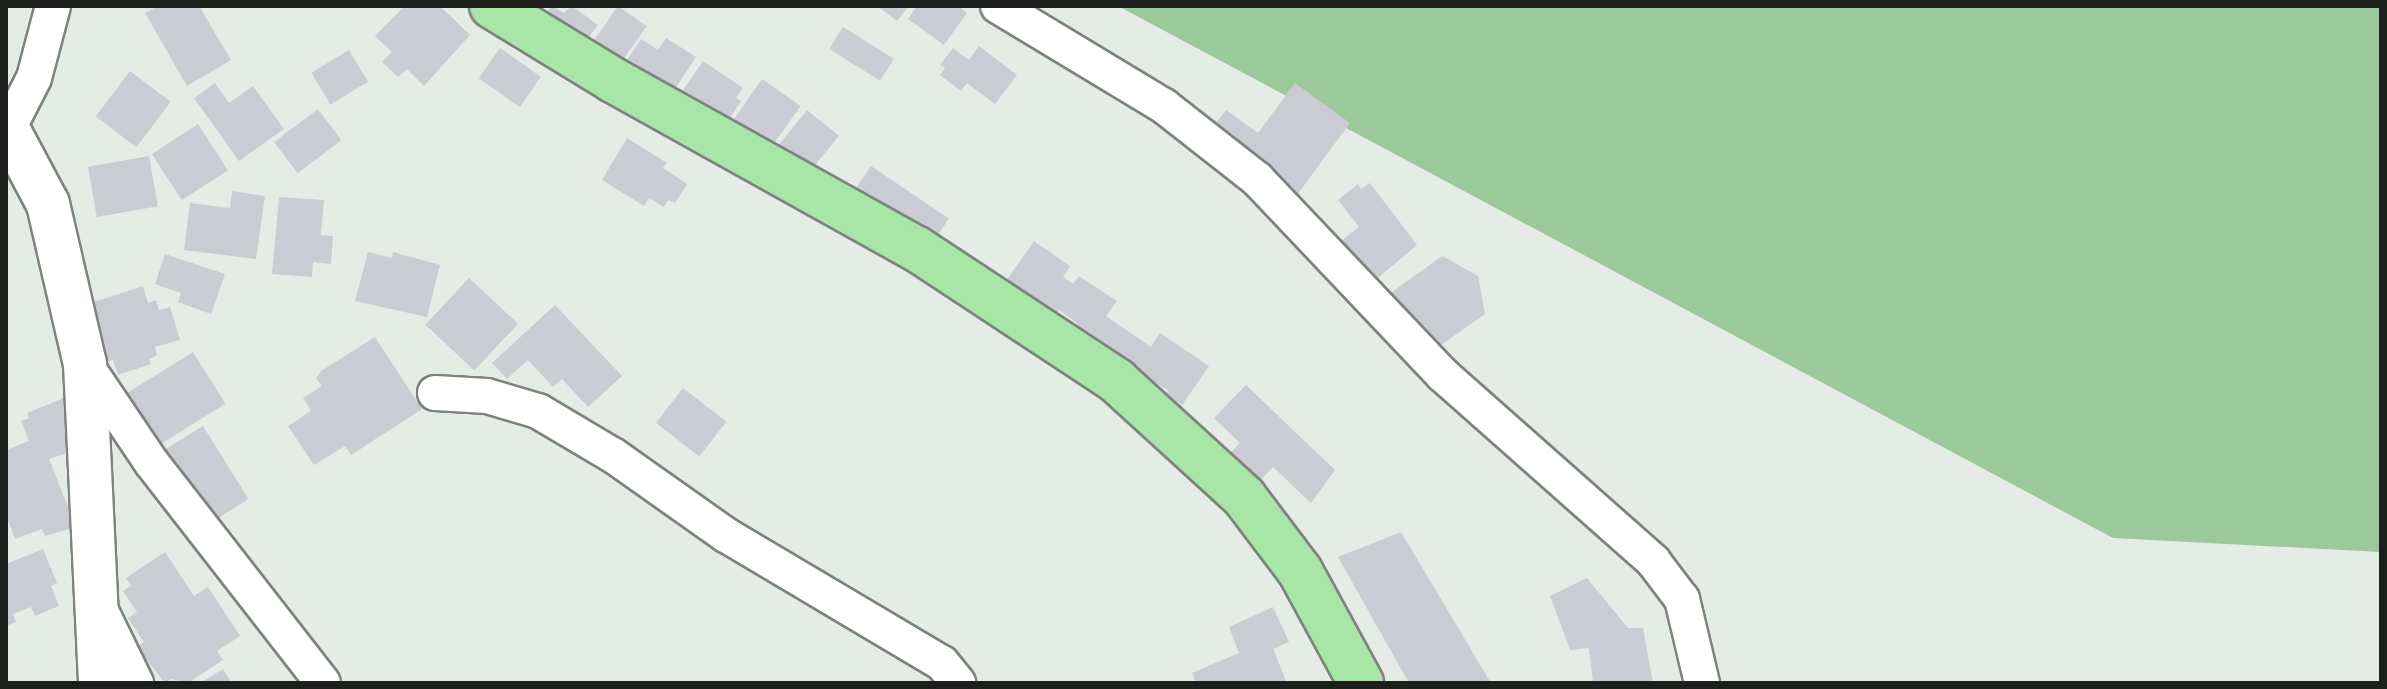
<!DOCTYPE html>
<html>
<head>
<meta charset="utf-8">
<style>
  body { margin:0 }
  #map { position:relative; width:2387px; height:689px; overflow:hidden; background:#e5ece5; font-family:"Nunito Sans",sans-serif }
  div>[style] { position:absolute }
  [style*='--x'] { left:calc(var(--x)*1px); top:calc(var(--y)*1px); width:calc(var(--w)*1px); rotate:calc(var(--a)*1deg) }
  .green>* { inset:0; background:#9cc99a }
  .building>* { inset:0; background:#cbcbd4; transform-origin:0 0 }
  .roads { filter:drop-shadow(2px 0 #7d837d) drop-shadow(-2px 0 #7d837d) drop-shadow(0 2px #7d837d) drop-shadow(0 -2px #7d837d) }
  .minor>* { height:34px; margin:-17px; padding:0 17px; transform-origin:17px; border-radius:17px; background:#fff }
  .tertiary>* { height:42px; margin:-21px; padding:0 21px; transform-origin:21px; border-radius:21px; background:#fff }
  .primary>* { height:44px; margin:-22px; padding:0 22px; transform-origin:22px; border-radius:22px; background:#a7e6a6 }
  span { translate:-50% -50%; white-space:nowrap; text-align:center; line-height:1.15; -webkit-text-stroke:8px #fff; paint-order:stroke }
  .frame { position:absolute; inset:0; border:8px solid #1d1f1d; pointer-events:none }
</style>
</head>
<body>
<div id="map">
  <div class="green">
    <div style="clip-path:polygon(1118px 6px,2381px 6px,2381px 552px,2113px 538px)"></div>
  </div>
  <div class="building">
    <div style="clip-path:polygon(158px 6px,199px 6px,231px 60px,187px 86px,145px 13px)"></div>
    <div style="clip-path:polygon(405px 6px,440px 6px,470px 35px,424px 86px,407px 69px,398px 77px,382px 62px,392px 52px,375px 36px)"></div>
    <div style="clip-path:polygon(552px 6px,564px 13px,572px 6px,598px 25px,583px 45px,544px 17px)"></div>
    <div style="left:618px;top:6px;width:35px;height:61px;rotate:35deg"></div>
    <div style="clip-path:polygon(877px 6px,909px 6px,897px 21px)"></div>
    <div style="clip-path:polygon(917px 6px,958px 6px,967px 13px,944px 45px,908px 19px)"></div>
    <div style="left:843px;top:27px;width:60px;height:26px;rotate:32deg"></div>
    <div style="clip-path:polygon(666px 38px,696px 57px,669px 98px,619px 73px,641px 39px,658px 50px)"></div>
    <div style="clip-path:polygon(979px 46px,1017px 75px,995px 104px,967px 83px,961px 91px,940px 75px,945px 68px,940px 65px,953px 48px,969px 60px)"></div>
    <div style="left:500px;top:48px;width:50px;height:37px;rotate:35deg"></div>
    <div style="left:349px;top:50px;width:37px;height:44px;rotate:59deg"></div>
    <div style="clip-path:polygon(703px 61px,743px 88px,736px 98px,741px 101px,726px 124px,674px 103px)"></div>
    <div style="left:130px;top:71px;width:51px;height:57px;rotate:37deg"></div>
    <div style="left:762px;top:79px;width:47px;height:53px;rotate:35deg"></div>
    <div style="clip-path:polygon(215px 83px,229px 103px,253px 86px,284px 129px,239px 161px,194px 98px)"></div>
    <div style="clip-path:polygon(1295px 83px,1350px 123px,1297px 195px,1211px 130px,1226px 110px,1258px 133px)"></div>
    <div style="left:318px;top:109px;width:39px;height:55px;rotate:53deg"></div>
    <div style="left:807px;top:110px;width:41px;height:53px;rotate:39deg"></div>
    <div style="left:198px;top:124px;width:55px;height:55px;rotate:57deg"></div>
    <div style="clip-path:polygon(627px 138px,667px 163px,663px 168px,687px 184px,675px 203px,668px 200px,664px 207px,649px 198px,644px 206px,602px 180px)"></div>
    <div style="left:149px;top:156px;width:51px;height:62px;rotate:80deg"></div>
    <div style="left:871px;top:166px;width:94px;height:30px;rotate:34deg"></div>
    <div style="clip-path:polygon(1370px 183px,1417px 245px,1366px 288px,1338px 252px,1345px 247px,1341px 241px,1359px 227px,1338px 200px,1358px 184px,1361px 189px)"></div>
    <div style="clip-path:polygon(232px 191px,265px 196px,256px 259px,184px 250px,190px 203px,230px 208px)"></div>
    <div style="clip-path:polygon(279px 197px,324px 200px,321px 235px,333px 236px,331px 264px,313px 262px,312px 277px,272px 274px)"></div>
    <div style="clip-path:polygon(1034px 241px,1070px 266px,1063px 277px,1073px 284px,1079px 276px,1117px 301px,1106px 316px,1151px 347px,1160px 333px,1209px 366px,1182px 405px,1166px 394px,1168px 390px,1124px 366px,1128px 360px,1120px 355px,1116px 361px,1073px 332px,1078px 324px,1059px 310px,1056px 315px,1006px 281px)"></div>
    <div style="clip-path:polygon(368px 252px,392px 258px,393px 252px,440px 265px,427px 317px,355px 301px)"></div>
    <div style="clip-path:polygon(165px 254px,225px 274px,211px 314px,178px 302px,181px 293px,155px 284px)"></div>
    <div style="clip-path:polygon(1442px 256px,1478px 276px,1485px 314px,1434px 350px,1384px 298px)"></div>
    <div style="left:469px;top:278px;width:67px;height:64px;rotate:43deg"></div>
    <div style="clip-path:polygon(143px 286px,148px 303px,156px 300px,159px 310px,170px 307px,180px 340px,155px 347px,157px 355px,149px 359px,151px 364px,118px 375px,113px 360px,103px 363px,85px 305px)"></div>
    <div style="clip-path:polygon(555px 305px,622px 376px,588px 407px,562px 379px,553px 387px,528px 360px,507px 379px,492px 363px)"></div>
    <div style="clip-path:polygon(375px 337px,422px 409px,351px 455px,345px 446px,314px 465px,288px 426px,311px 411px,303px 398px,322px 386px,316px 378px,321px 371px)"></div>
    <div style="left:193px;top:352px;width:61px;height:78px;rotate:58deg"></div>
    <div style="clip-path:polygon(1246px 385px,1335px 470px,1311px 503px,1273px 467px,1255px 486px,1225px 458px,1240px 443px,1214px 418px)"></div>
    <div style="left:683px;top:388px;width:55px;height:44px;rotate:38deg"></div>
    <div style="clip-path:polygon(64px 398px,77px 431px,65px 436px,72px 451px,49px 459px,76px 527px,45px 536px,42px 529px,15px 539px,6px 515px,6px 450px,29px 441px,21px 421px,29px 418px,27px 413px)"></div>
    <div style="left:203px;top:426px;width:86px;height:44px;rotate:58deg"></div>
    <div style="clip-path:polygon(1401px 532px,1491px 683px,1409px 683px,1338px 557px)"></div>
    <div style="clip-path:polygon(43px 549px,57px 583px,51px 586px,59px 606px,35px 616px,31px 607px,13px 614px,16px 622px,6px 626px,6px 564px)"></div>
    <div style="clip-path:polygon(165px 552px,194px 596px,208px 587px,240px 636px,217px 651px,223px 660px,188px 683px,171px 679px,165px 683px,137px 647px,144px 642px,128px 618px,137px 612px,123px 591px,131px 586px,126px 578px)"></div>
    <div style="clip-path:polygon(1587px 578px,1628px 628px,1643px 628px,1653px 683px,1593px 683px,1589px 648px,1570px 650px,1550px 596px)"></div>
    <div style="clip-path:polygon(1273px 607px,1289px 642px,1273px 649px,1287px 683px,1196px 683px,1192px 673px,1239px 653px,1229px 627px)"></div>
    <div style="clip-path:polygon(223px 669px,232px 683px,200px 683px)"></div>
  </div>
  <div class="roads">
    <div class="minor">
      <div style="--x:998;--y:6;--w:194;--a:31.1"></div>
      <div style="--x:1164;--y:106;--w:118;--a:38.1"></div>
      <div style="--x:1257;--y:179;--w:270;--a:46.5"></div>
      <div style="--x:1443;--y:375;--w:281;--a:41.5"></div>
      <div style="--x:1653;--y:561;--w:48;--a:52.7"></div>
      <div style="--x:1682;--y:599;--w:86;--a:76.6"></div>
      <div style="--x:8;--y:129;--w:57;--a:-63"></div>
      <div style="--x:34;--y:78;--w:74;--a:-75.2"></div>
      <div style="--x:85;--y:364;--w:118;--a:56"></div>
      <div style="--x:151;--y:462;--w:280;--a:52.1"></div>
      <div style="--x:435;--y:393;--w:52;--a:3.3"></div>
      <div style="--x:487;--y:396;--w:53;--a:16.4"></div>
      <div style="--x:538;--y:411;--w:88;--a:30.6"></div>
      <div style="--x:614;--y:456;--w:137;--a:35.2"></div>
      <div style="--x:726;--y:535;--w:251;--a:30.7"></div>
      <div style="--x:942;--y:663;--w:26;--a:51"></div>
      <div style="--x:99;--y:607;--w:85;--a:64"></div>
    </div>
    <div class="tertiary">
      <div style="--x:6;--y:125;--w:89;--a:62"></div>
      <div style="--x:48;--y:204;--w:164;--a:77"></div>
      <div style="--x:85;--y:364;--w:319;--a:87.3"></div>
    </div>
    <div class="primary">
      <div style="--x:492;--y:6;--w:142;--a:31.4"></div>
      <div style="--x:613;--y:80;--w:348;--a:29.1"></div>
      <div style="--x:917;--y:249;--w:240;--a:33.4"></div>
      <div style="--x:1117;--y:381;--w:172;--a:42.4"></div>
      <div style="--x:1244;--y:497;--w:93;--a:52.9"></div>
      <div style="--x:1300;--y:571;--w:128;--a:61.4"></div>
    </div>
  </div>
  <div class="frame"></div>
</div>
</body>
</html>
